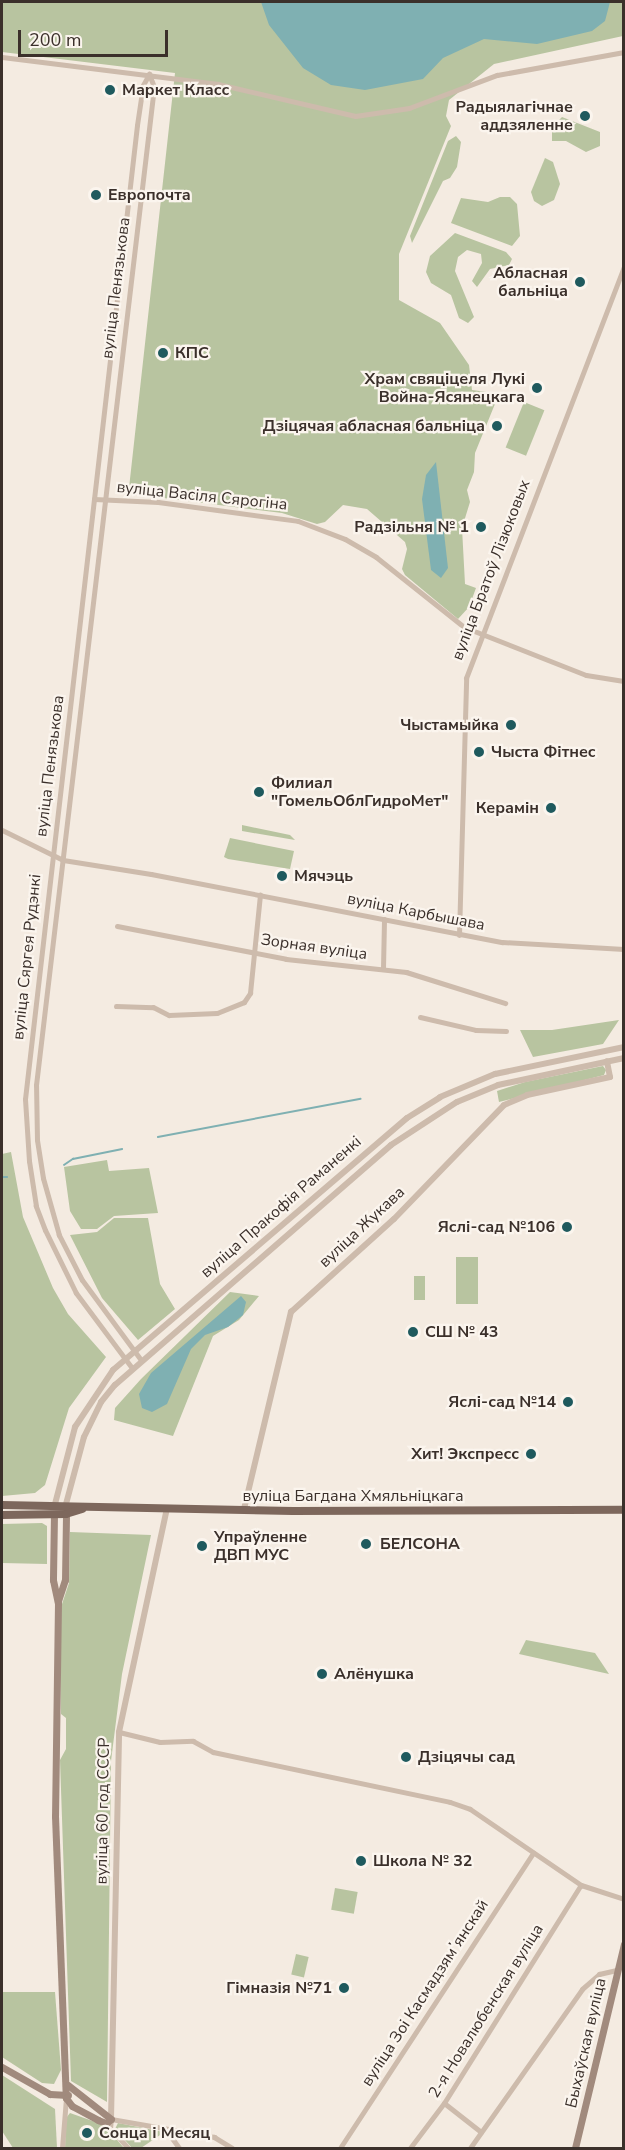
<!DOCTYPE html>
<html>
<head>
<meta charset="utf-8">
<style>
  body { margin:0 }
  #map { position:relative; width:625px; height:2150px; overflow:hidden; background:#f4ebe1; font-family:"Nunito Sans",sans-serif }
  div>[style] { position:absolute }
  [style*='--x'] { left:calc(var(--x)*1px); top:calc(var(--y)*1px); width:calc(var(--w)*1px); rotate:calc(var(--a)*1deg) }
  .green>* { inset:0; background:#b8c4a0; transform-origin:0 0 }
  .water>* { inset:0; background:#7fb0b2 }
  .stream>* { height:1.5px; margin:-0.75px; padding:0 0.75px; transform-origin:0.75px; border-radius:0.75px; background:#7fb0b2 }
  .minor>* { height:5px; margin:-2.5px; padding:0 2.5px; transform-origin:2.5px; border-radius:2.5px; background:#cdbbac }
  .tertiary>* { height:6px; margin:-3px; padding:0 3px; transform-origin:3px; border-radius:3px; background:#cdbbac }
  .secondary>* { height:7px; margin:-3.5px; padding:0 3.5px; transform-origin:3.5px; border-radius:3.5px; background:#a18a7d }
  .primary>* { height:8px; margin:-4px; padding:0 4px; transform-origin:4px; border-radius:4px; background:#7d675c }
  .dots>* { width:16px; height:16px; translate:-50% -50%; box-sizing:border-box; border:3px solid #fbf5ee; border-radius:50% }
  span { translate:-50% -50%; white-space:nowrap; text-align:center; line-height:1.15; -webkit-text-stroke:4.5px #fbf5ee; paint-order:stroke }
  .poi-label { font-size:16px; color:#3b302b; font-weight:700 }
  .left { translate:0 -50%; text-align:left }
  .right { translate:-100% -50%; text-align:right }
  .street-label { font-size:16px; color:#3b302b }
  .frame { position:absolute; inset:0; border:3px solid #3b302b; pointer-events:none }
  .scale { position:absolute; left:18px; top:30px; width:150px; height:27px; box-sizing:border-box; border:3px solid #3b302b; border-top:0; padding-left:8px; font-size:18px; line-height:21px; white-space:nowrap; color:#3b302b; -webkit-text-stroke:4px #fbf5ee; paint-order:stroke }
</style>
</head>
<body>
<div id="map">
  <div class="green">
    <div style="clip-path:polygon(2px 2px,623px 2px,623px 36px,494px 64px,449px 100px,446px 116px,451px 126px,399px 254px,399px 300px,440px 323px,469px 365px,472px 390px,494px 393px,497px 399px,475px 453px,474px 472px,467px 490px,470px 502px,462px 528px,465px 584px,476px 588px,469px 607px,458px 619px,405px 575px,402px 569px,407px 549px,405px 542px,367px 509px,343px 505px,325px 522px,317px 524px,282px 513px,140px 495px,129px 488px,175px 73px,2px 52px)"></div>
    <div style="clip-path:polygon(562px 117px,600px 132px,600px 146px,586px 152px,566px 141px,552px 141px,552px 127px)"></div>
    <div style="clip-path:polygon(456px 136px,461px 142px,457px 167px,450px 178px,443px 181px,412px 243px,410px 236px,448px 141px)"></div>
    <div style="clip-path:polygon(545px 158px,553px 162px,560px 184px,554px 200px,542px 206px,534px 201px,531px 192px)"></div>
    <div style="clip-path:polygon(500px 197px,510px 197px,517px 204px,520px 236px,512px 246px,451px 223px,461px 198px,488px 202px)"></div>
    <div style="clip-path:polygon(455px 233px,506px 252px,512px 259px,509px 265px,490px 269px,477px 287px,472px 281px,482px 263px,481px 254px,467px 250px,458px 257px,455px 271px,474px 317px,468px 323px,459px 318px,451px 295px,431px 283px,426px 272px,430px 256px)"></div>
    <div style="left:524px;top:402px;width:22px;height:49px;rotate:22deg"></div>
    <div style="clip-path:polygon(242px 825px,290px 835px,295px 840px,242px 831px)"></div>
    <div style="clip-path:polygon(230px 838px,294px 851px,290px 869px,228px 859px,224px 857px)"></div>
    <div style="clip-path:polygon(619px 1020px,603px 1044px,533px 1057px,520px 1030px,552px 1030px)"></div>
    <div style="clip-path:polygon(603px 1066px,606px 1070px,604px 1075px,499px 1102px,497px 1091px,525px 1082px)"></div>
    <div style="clip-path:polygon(11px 1152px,23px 1217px,53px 1288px,68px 1314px,106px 1357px,69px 1408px,45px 1485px,35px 1493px,2px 1496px,2px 1154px)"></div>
    <div style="clip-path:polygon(107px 1160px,109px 1171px,149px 1168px,158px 1213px,114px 1216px,97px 1229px,81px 1229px,70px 1211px,64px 1167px)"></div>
    <div style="clip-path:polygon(114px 1218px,148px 1218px,160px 1284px,175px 1309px,138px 1340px,102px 1298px,70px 1235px,97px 1232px)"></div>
    <div style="left:456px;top:1257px;width:22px;height:47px"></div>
    <div style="left:414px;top:1276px;width:11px;height:24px"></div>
    <div style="clip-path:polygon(230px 1292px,259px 1296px,239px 1320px,213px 1336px,173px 1436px,114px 1420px,115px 1408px,141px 1379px)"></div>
    <div style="clip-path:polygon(42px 1523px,47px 1526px,47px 1564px,2px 1563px,2px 1524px)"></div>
    <div style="clip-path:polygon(70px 1532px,151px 1535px,122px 1674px,111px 1761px,107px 2102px,71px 2081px,60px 1760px,66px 1749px,66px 1718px,61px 1714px,60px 1610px,69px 1583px)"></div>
    <div style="clip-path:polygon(526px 1640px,595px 1653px,609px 1674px,519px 1654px)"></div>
    <div style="left:335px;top:1888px;width:23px;height:22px;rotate:10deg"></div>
    <div style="left:296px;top:1954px;width:13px;height:21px;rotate:13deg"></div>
    <div style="clip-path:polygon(2px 1992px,55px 1992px,61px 2070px,54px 2084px,42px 2083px,2px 2057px)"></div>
    <div style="clip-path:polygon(2px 2075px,55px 2109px,57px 2148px,13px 2148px,2px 2131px)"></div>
    <div style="clip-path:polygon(70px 2113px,104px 2125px,124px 2148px,65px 2148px,66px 2118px)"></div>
    <div style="clip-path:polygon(118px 2123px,159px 2131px,163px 2133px,141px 2148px,132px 2148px,115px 2129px)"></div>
  </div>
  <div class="water">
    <div style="clip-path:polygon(261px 2px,610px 2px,605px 21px,592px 31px,537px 44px,484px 39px,443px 58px,423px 79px,365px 90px,331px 85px,303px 68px,269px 25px)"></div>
    <div style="clip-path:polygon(436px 462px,448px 568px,441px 578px,431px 570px,422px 499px,426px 475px)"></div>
    <div style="clip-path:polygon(241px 1296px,246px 1302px,243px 1315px,228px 1327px,205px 1335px,191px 1349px,167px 1404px,152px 1412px,142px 1408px,139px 1394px,151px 1373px)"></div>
  </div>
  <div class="stream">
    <div style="--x:158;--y:1137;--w:206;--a:-10.7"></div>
    <div style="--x:64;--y:1165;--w:11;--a:-34"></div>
    <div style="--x:73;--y:1159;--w:50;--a:-11.5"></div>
    <div style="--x:2;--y:1177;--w:5;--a:0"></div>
  </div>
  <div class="minor">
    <div style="--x:2;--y:57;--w:218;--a:7.1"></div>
    <div style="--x:218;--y:84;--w:141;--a:13.1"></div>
    <div style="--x:355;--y:116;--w:55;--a:-8.4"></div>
    <div style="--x:409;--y:108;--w:94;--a:-20.6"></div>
    <div style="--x:497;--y:75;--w:129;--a:-10.3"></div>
    <div style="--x:94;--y:499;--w:64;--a:2.7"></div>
    <div style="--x:158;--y:502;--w:141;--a:7.7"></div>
    <div style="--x:298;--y:521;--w:50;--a:21"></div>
    <div style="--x:345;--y:539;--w:36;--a:30"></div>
    <div style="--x:376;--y:557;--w:112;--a:38.5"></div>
    <div style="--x:464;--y:627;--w:131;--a:21.5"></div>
    <div style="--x:586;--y:675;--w:38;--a:9"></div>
    <div style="--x:2;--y:830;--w:68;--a:26.2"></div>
    <div style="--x:63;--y:860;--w:89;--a:9"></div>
    <div style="--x:151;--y:874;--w:358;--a:11"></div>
    <div style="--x:502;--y:942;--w:122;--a:3.3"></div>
    <div style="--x:117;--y:926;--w:172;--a:11"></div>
    <div style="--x:286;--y:959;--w:121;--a:6.2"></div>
    <div style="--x:406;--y:972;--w:104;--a:17.4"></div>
    <div style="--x:459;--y:935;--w:257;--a:-88.4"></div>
    <div style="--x:466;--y:678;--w:441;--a:-69"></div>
    <div style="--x:383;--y:968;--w:49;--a:-88.8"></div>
    <div style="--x:116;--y:1006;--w:37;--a:2"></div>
    <div style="--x:153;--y:1007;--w:18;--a:27"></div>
    <div style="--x:169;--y:1015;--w:48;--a:-2.4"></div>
    <div style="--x:217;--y:1013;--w:29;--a:-22"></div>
    <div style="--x:244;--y:1002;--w:11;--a:-56"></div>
    <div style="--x:250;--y:993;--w:99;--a:-84.2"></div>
    <div style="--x:420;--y:1017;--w:57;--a:13.1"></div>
    <div style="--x:476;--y:1030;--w:30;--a:2"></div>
    <div style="--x:141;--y:1360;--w:99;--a:-126.4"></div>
    <div style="--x:82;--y:1280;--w:51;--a:-117.1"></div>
    <div style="--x:59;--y:1235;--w:59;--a:-105.7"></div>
    <div style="--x:43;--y:1178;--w:38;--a:-99"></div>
    <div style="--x:37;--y:1140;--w:55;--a:-91"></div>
    <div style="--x:36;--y:1085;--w:1005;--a:-83.26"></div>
    <div style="--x:154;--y:87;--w:14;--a:-111"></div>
    <div style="--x:132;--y:1368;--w:94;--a:-126.7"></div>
    <div style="--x:76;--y:1293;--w:70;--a:-116.2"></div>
    <div style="--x:45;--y:1230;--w:26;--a:-111"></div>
    <div style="--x:36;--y:1206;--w:46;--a:-98.8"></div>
    <div style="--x:29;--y:1161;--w:62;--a:-93.7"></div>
    <div style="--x:25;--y:1099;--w:980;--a:-83.44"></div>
    <div style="--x:137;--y:125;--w:40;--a:-81.5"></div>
    <div style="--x:143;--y:85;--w:13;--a:-61"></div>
    <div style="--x:119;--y:1732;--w:42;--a:13.7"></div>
    <div style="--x:160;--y:1742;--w:33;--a:-2"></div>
    <div style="--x:193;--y:1741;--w:23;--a:29"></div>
    <div style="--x:213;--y:1752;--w:242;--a:11.9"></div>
    <div style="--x:450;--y:1802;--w:21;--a:19"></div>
    <div style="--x:470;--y:1809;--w:135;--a:34.4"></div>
    <div style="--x:581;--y:1885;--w:45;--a:18"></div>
    <div style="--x:444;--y:2103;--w:47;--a:38.1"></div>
    <div style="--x:166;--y:2130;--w:22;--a:54"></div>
    <div style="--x:62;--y:2148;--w:50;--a:-85.4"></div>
    <div style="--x:128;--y:2148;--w:27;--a:-132"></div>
    <div style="--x:110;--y:2128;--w:9;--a:-84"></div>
    <div style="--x:111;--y:2119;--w:105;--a:9.9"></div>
    <div style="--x:214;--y:2137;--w:21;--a:31"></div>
    <div style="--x:340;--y:2148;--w:353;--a:-56.8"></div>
    <div style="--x:410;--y:2148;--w:56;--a:-52.9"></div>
    <div style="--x:444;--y:2103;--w:257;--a:-57.9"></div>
    <div style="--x:470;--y:2148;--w:194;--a:-54.8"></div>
    <div style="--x:582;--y:1989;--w:23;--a:-41"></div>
    <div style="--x:599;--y:1974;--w:18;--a:-13"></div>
  </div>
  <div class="tertiary">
    <div style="--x:55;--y:1504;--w:80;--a:-75.4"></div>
    <div style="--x:75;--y:1427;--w:69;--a:-56.3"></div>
    <div style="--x:113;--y:1370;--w:387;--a:-40.6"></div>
    <div style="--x:407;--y:1118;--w:39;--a:-32"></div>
    <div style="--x:440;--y:1097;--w:60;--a:-22.7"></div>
    <div style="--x:495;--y:1074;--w:132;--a:-11.8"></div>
    <div style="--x:66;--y:1504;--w:69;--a:-75"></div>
    <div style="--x:84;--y:1437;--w:39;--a:-64"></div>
    <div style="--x:101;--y:1402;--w:22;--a:-51"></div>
    <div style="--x:115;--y:1385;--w:366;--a:-41"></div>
    <div style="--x:391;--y:1145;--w:79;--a:-33.1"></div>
    <div style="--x:457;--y:1102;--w:44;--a:-22.5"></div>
    <div style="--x:498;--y:1085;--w:129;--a:-12.1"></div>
    <div style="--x:244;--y:1509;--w:203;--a:-76.6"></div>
    <div style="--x:291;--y:1312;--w:139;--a:-42.1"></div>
    <div style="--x:394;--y:1219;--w:158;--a:-46"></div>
    <div style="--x:504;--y:1105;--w:25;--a:-23"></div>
    <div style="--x:527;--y:1095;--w:85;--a:-12.2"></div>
    <div style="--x:610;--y:1077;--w:16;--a:-101"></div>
    <div style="--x:111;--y:2119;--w:387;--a:-88.8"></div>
    <div style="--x:119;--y:1732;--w:229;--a:-77.9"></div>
  </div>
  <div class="secondary">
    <div style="--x:54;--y:1514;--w:66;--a:90.9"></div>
    <div style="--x:53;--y:1580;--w:24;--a:78"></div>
    <div style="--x:58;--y:1603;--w:213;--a:90.8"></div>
    <div style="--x:55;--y:1816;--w:282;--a:87.8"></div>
    <div style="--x:58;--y:1601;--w:22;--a:-72"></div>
    <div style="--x:65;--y:1580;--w:66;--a:-89.1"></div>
    <div style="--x:2;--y:2067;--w:55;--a:29.4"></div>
    <div style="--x:50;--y:2094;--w:18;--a:3"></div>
    <div style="--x:66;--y:2098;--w:10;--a:53"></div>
    <div style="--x:72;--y:2106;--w:30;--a:28"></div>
    <div style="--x:98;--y:2120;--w:9;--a:21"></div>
    <div style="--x:106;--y:2123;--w:6;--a:-39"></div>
    <div style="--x:111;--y:2119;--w:55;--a:-141.7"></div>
    <div style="--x:575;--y:2148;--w:210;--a:-76.5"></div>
  </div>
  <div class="primary">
    <div style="--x:2;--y:1505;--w:291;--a:1.2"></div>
    <div style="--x:293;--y:1511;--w:331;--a:-0.2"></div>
    <div style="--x:2;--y:1515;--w:64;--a:-0.9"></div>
    <div style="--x:66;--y:1514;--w:17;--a:-17"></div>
  </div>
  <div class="dots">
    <div style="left:110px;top:90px;background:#1f5a5e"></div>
    <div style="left:585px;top:116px;background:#1f5a5e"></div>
    <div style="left:96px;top:195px;background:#1f5a5e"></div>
    <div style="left:580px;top:282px;background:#1f5a5e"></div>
    <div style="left:163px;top:353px;background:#1f5a5e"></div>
    <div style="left:537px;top:388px;background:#1f5a5e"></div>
    <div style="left:497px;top:426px;background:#1f5a5e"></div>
    <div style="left:481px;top:527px;background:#1f5a5e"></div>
    <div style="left:511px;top:725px;background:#1f5a5e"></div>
    <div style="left:479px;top:752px;background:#1f5a5e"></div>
    <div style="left:259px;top:792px;background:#1f5a5e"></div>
    <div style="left:551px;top:808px;background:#1f5a5e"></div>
    <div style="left:282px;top:876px;background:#1f5a5e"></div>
    <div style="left:567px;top:1227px;background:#1f5a5e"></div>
    <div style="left:413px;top:1332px;background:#1f5a5e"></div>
    <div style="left:568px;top:1402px;background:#1f5a5e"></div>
    <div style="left:531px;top:1454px;background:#1f5a5e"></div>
    <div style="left:366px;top:1544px;background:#1f5a5e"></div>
    <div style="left:202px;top:1546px;background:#1f5a5e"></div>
    <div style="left:322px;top:1674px;background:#1f5a5e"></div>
    <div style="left:406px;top:1757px;background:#1f5a5e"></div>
    <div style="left:361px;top:1861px;background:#1f5a5e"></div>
    <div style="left:344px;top:1988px;background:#1f5a5e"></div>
    <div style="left:87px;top:2133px;background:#1f5a5e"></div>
  </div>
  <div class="poi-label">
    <span class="left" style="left:122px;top:90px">Маркет Класс</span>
    <span class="right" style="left:573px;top:116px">Радыялагічнае<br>аддзяленне</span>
    <span class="left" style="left:108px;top:195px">Европочта</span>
    <span class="right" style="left:568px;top:282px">Абласная<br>бальніца</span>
    <span class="left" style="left:175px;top:353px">КПС</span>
    <span class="right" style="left:525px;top:388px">Храм свяціцеля Лукі<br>Война-Ясянецкага</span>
    <span class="right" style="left:485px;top:426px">Дзіцячая абласная бальніца</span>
    <span class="right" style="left:469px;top:527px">Радзільня № 1</span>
    <span class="right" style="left:499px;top:725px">Чыстамыйка</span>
    <span class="left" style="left:491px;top:752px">Чыста Фітнес</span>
    <span class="left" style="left:271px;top:792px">Филиал<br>"ГомельОблГидроМет"</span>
    <span class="right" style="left:539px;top:808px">Керамін</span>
    <span class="left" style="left:294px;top:876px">Мячэць</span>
    <span class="right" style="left:555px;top:1227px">Яслі-сад №106</span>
    <span class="left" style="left:425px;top:1332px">СШ № 43</span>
    <span class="right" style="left:556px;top:1402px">Яслі-сад №14</span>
    <span class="right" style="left:519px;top:1454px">Хит! Экспресс</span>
    <span class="left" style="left:214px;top:1546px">Упраўленне<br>ДВП МУС</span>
    <span class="left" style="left:380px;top:1544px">БЕЛСОНА</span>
    <span class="left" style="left:334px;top:1674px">Алёнушка</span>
    <span class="left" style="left:418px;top:1757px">Дзіцячы сад</span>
    <span class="left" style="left:373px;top:1861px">Школа № 32</span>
    <span class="right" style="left:332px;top:1988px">Гімназія №71</span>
    <span class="left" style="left:99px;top:2133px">Сонца і Месяц</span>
  </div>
  <div class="street-label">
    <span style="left:116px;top:288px;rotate:-83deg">вуліца Пенязькова</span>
    <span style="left:202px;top:496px;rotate:6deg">вуліца Васіля Сярогіна</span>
    <span style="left:491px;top:570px;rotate:-69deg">вуліца Братоў Лізюковых</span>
    <span style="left:50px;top:766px;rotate:-83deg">вуліца Пенязькова</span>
    <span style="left:416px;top:912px;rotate:11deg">вуліца Карбышава</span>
    <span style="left:314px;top:947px;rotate:8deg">Зорная вуліца</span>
    <span style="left:27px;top:957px;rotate:-84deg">вуліца Сяргея Рудэнкі</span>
    <span style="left:281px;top:1207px;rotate:-41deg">вуліца Пракофія Раманенкі</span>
    <span style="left:362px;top:1227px;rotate:-43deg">вуліца Жукава</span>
    <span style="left:353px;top:1496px">вуліца Багдана Хмяльніцкага</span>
    <span style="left:103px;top:1811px;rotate:-89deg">вуліца 60 год СССР</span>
    <span style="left:425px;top:1993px;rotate:-57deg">вуліца Зоі Касмадзямʼянскай</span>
    <span style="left:486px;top:2011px;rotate:-58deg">2-я Новалюбенская вуліца</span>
    <span style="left:586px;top:2043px;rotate:-77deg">Быхаўская вуліца</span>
  </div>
  <div class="frame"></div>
  <div class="scale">200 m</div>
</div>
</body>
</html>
